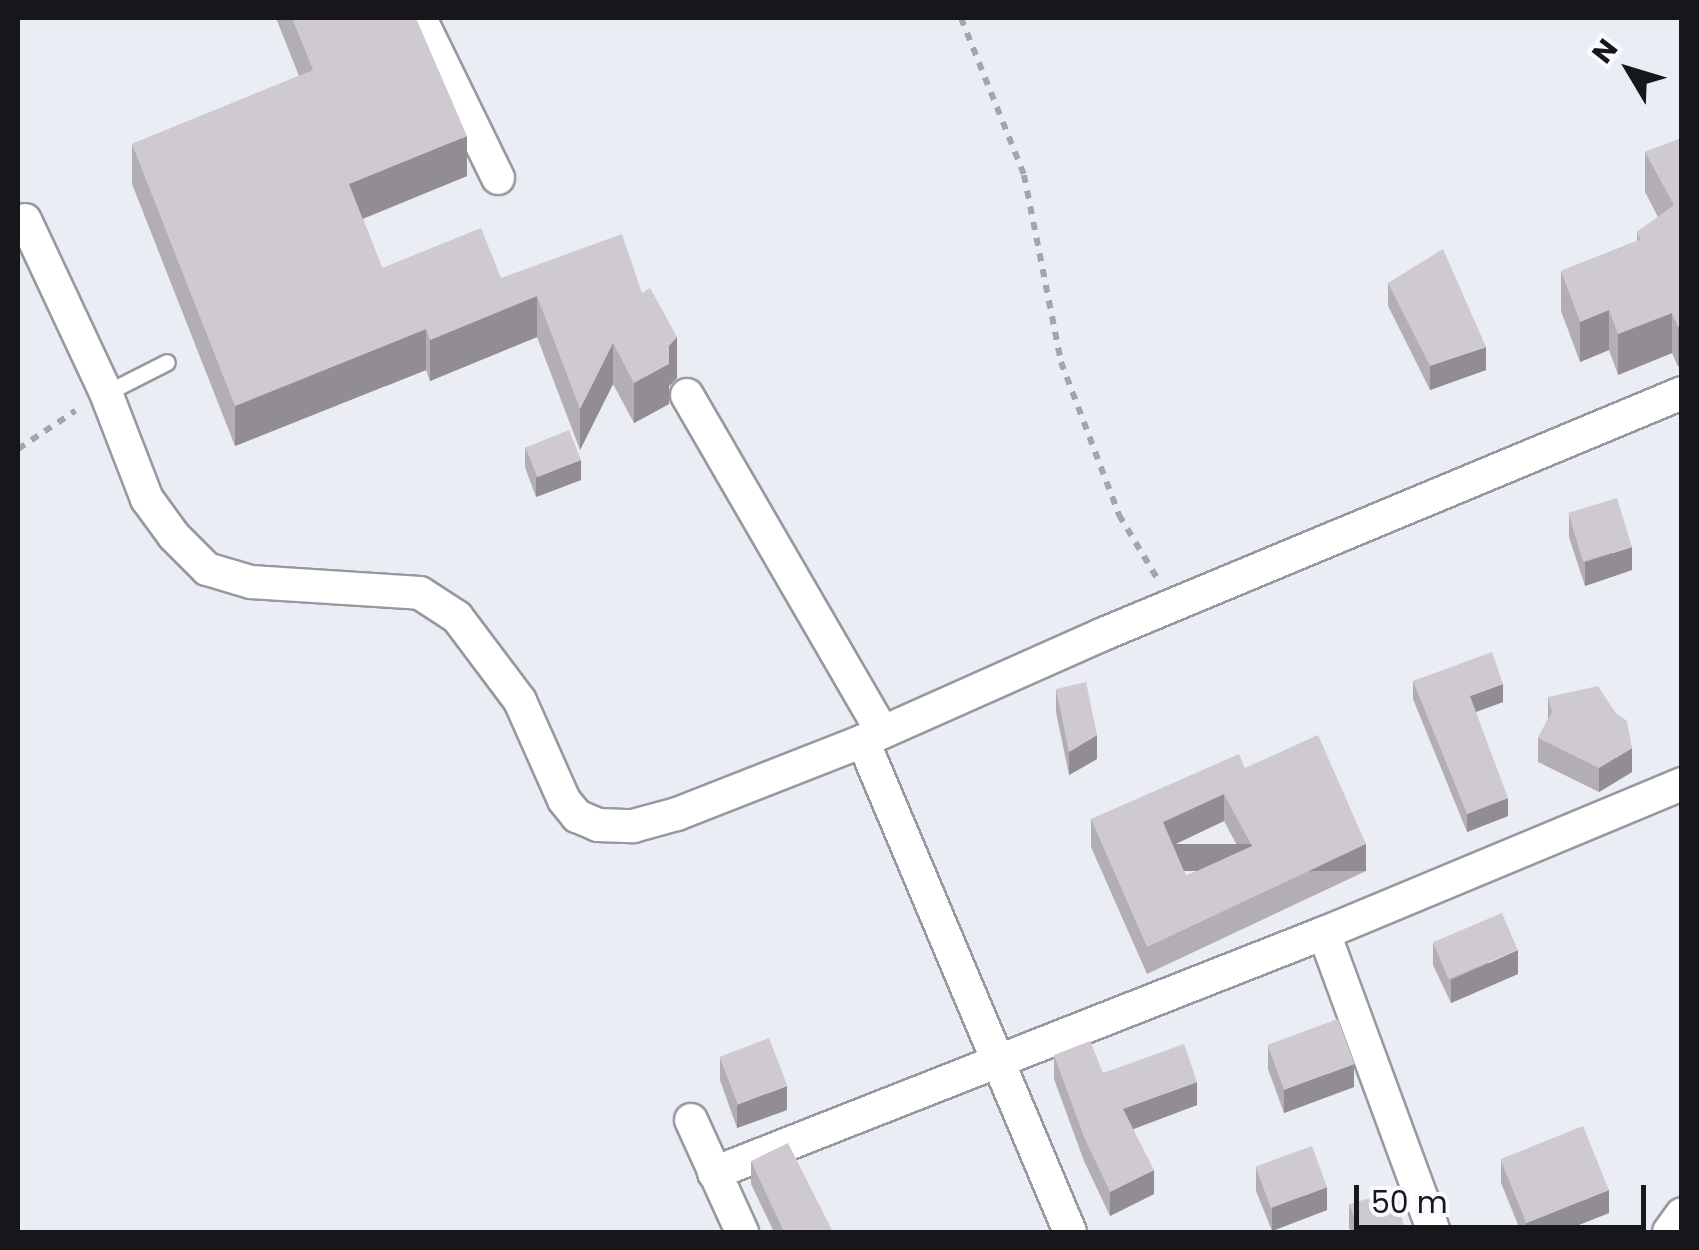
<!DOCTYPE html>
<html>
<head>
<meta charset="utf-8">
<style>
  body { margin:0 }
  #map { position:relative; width:1699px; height:1250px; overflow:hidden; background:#eaedf4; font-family:Poppins,sans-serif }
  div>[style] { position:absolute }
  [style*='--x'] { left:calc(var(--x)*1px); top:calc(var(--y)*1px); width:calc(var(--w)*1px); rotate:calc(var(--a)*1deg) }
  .path>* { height:6px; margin-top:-3px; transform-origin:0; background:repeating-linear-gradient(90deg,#a2a5aa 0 8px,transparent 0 16px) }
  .roads { filter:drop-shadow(2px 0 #96999f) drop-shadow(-2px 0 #96999f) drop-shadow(0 2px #96999f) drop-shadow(0 -2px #96999f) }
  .lane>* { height:15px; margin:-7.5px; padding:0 7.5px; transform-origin:7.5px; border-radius:7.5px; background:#fff }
  .street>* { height:32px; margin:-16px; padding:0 16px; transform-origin:16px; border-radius:16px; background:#fff }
  .wall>* { inset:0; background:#b2aeb4 }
  .shaded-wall>* { inset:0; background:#918d92; transform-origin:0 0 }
  .building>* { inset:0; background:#cfcad1; transform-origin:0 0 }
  span { translate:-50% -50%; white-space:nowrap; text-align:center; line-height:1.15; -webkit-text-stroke:8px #f8faff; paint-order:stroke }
  .frame { position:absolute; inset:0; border:20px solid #16171a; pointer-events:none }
  .north { position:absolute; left:1579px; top:20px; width:100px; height:100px; -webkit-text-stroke:8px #f8faff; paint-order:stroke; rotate:308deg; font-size:28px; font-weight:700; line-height:40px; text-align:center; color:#16171a }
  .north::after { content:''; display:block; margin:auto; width:35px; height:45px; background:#16171a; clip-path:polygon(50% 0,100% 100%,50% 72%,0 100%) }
  .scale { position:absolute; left:1354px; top:1185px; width:292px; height:45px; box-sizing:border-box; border:5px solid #16171a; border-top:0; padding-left:12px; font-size:30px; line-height:35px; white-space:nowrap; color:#16171a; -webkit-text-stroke:8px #f8faff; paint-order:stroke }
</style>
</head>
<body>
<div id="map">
  <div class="path">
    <div style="--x:961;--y:18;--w:169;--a:68.1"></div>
    <div style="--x:1024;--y:175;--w:191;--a:78.8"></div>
    <div style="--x:1061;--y:362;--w:164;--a:69.2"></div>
    <div style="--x:1119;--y:515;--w:74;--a:58.9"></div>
    <div style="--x:18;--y:449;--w:69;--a:-33.7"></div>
  </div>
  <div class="roads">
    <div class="lane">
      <div style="--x:106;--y:393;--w:68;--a:-26.9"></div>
    </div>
    <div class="street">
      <div style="--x:420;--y:18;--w:178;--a:64"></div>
      <div style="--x:25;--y:220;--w:191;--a:64.9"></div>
      <div style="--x:106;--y:393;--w:114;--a:68.9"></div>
      <div style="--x:147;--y:499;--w:46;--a:53.9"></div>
      <div style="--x:174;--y:536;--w:47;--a:45"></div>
      <div style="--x:207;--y:569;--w:46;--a:16.5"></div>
      <div style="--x:251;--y:582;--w:169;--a:3.7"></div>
      <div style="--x:420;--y:593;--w:44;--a:33"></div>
      <div style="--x:457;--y:617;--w:105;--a:53.1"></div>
      <div style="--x:520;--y:701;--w:108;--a:66"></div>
      <div style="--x:564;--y:800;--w:21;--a:51"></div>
      <div style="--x:577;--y:816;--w:23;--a:23"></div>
      <div style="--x:598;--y:825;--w:35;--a:2"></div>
      <div style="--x:633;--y:826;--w:46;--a:-15.3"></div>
      <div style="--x:677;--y:814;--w:200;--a:-21.4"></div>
      <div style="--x:863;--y:741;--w:261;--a:-24"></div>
      <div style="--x:1101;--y:635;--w:629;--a:-22.61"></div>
      <div style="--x:687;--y:395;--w:389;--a:59.9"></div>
      <div style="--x:863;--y:741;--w:533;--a:67.14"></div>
      <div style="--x:1324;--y:933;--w:319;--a:69.8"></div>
      <div style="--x:691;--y:1120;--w:123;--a:65.5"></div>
      <div style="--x:714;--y:1173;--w:656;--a:-21.48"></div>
      <div style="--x:1324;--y:933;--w:388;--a:-22.6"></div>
      <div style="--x:1669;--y:1232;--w:22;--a:-54"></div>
    </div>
  </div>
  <div class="wall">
    <div style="clip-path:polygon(276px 18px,416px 18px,467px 176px,363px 219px,382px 268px,501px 278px,642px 293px,677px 378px,669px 386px,669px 404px,634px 423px,613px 384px,580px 450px,537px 337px,430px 381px,426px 370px,235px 446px,132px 184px,132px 144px,299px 76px)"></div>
    <div style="clip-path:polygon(1682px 138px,1682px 365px,1678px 367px,1672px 353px,1618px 375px,1609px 350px,1580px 362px,1561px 311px,1561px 271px,1637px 241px,1637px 232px,1658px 217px,1645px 192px,1645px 152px)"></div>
    <div style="clip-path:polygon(1388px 283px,1486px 370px,1430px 390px,1388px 306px)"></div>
    <div style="clip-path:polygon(525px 447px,581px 480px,536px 497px,525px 467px)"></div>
    <div style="clip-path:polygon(1569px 514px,1632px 570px,1585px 586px,1569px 537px)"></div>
    <div style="clip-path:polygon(1413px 681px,1503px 702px,1476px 712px,1508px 816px,1467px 832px,1413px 699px)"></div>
    <div style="clip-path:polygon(1056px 689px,1097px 759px,1069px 775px,1056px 712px)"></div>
    <div style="clip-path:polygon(1548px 697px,1632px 772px,1599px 792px,1538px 762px,1538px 738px,1548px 719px)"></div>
    <div style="clip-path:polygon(evenodd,1245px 768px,1366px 871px,1147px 974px,1091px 847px,1091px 819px,1245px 768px,1224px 821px,1240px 851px,1186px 876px,1173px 845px,1224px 821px)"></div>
    <div style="clip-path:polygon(1433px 942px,1518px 974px,1451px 1003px,1433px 965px)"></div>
    <div style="clip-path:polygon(1268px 1045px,1354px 1087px,1284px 1113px,1268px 1069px)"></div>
    <div style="clip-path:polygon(1054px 1055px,1197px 1105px,1133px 1129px,1154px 1194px,1110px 1216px,1084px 1161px,1054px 1079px)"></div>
    <div style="clip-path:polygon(720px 1057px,787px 1110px,737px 1128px,720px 1080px)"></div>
    <div style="clip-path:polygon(1501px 1160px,1609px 1213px,1561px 1232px,1521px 1232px,1501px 1183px)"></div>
    <div style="clip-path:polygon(751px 1161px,833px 1232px,774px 1232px,751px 1184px)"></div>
    <div style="clip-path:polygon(1256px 1167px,1327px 1210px,1272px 1231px,1256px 1191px)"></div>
    <div style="clip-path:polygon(1349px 1204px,1405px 1232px,1351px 1232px,1349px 1228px)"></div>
  </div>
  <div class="shaded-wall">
    <div style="clip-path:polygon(467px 136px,467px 176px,349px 224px,349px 184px)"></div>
    <div style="clip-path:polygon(537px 296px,537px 337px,430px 381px,430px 340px)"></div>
    <div style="clip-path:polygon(1609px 310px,1609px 350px,1580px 362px,1580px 322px)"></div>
    <div style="clip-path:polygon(1672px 313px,1672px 353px,1618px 375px,1618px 334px)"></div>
    <div style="left:1682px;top:325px;width:40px;height:4px;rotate:90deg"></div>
    <div style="clip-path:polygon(426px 329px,426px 370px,235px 446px,235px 406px)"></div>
    <div style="clip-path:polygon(677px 337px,677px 378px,669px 386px,669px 404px,634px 423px,634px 383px)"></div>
    <div style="clip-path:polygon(613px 343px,613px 384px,580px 450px,580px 409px)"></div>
    <div style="clip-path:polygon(1486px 347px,1486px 370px,1430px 390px,1430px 366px)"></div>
    <div style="clip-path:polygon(581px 460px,581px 480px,536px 497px,536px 477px)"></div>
    <div style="clip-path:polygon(1632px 547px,1632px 570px,1585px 586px,1585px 562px)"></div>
    <div style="clip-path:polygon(1503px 684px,1503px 702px,1470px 714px,1470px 696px)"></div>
    <div style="clip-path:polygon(1097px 735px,1097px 759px,1069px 775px,1069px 752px)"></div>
    <div style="clip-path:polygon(1632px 748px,1632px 772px,1599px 792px,1599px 768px)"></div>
    <div style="clip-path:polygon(1224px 794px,1224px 821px,1163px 850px,1163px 822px)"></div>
    <div style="clip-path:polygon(1508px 798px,1508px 816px,1467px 832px,1467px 814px)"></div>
    <div style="left:1366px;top:844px;width:27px;height:242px;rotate:90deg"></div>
    <div style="clip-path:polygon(1518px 950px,1518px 974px,1451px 1003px,1451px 980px)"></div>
    <div style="clip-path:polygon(1354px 1064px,1354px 1087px,1284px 1113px,1284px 1090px)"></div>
    <div style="clip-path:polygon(1197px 1082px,1197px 1105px,1123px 1133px,1123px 1109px)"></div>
    <div style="clip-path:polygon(787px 1086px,787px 1110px,737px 1128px,737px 1105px)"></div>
    <div style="clip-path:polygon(1154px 1170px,1154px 1194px,1110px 1216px,1110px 1192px)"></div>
    <div style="clip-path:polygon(1327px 1187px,1327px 1210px,1272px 1231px,1272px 1208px)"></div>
    <div style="clip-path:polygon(1609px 1190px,1609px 1213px,1561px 1232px,1526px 1232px,1526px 1223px)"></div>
  </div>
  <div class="building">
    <div style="clip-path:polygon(292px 18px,416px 18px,467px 136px,349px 184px,382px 268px,481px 228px,501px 278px,622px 234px,642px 293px,650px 288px,677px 337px,669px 345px,669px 364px,634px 383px,613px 343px,580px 409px,537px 296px,430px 340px,426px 329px,235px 406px,132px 144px,313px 70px)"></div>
    <div style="clip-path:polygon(1682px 138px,1682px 325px,1678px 327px,1672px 313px,1618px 334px,1609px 310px,1580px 322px,1561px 271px,1640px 240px,1637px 232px,1674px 205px,1645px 152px)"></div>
    <div style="clip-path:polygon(1443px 249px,1486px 347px,1430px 366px,1388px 283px)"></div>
    <div style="left:569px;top:430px;width:32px;height:47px;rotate:68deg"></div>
    <div style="left:1617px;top:498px;width:51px;height:51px;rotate:73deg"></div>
    <div style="clip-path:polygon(1492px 652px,1503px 684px,1470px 696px,1508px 798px,1467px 814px,1413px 681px)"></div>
    <div style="clip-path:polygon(1086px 682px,1097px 735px,1069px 752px,1056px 689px)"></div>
    <div style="clip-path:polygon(1598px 686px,1615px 712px,1627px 721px,1632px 748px,1599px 768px,1538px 738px,1552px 712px,1548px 697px)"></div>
    <div style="clip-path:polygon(evenodd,1318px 735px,1366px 844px,1147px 947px,1091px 819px,1239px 754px,1245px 768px,1318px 735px,1224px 794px,1252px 846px,1186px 876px,1163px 822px,1224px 794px)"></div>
    <div style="left:1502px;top:913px;width:40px;height:75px;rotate:67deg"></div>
    <div style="left:1338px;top:1019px;width:48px;height:75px;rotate:70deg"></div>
    <div style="left:769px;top:1038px;width:51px;height:53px;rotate:69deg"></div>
    <div style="clip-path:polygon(1090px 1041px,1103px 1073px,1184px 1044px,1197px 1082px,1123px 1109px,1154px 1170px,1110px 1192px,1084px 1137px,1054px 1055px)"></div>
    <div style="left:1583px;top:1126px;width:69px;height:89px;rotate:68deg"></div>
    <div style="clip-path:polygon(788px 1143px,833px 1232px,784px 1232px,751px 1161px)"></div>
    <div style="left:1312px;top:1146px;width:44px;height:60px;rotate:70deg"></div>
    <div style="clip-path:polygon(1396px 1191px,1405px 1232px,1360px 1232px,1349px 1204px)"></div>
  </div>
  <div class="frame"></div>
  <div class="north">N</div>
  <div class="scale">50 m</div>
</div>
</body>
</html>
